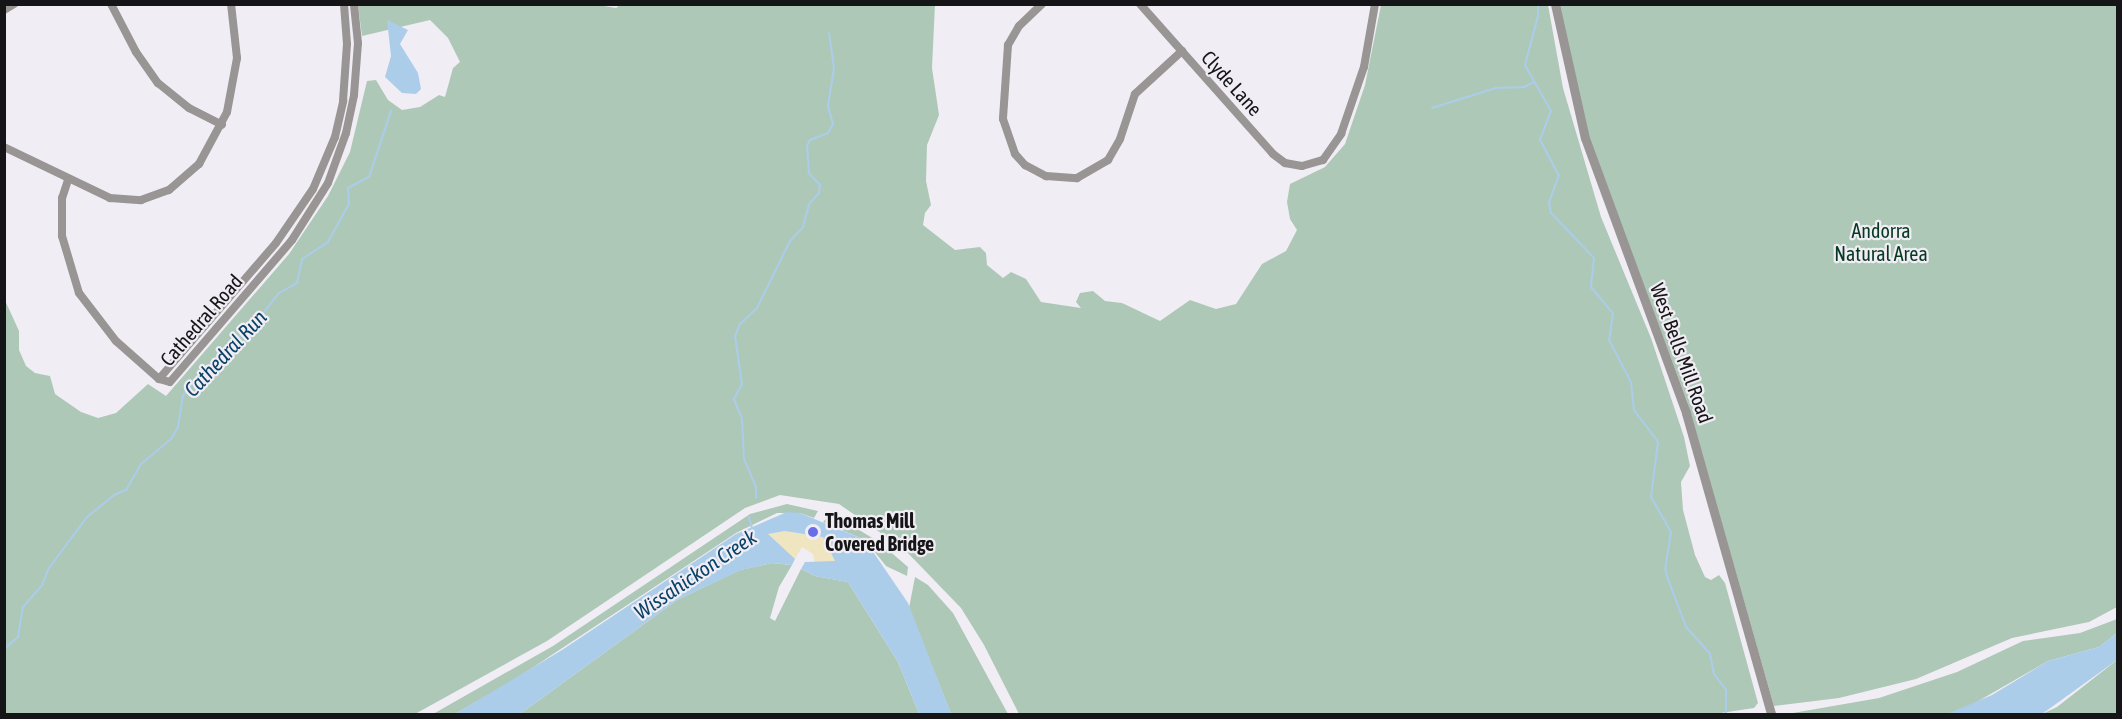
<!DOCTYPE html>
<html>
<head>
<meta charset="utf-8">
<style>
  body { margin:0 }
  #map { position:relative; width:2122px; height:719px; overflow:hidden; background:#f1edf4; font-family:"Asap Condensed",sans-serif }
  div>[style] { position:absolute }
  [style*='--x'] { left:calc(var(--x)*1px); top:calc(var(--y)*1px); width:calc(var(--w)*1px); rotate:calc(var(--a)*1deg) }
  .green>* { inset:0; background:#aec8b8 }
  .sand>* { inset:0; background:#efe5c0 }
  .water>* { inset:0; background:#abcde9 }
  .stream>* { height:2px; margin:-1px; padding:0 1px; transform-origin:1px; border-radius:1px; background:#abcde9 }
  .minor>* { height:8px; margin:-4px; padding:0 4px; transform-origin:4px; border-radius:4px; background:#989594 }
  .tertiary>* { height:9px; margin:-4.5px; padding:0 4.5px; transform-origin:4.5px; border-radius:4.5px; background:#989594 }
  .dots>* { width:16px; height:16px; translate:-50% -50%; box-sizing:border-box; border:3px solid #f1edf4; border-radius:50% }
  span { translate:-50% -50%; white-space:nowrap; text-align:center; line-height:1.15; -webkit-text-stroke:4.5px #f1edf4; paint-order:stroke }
  .street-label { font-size:20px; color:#151416 }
  .park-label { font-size:20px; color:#063922 }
  .poi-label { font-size:20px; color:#151416; font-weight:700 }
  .left { translate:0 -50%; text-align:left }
  .water-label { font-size:21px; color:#094267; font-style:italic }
  .frame { position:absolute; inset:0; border:6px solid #151416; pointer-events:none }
</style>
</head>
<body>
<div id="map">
  <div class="green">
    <div style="clip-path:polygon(592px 4px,616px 8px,620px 5px,600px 5px,935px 4px,932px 68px,939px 115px,927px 145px,926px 181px,931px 205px,925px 213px,923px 225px,955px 250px,980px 247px,986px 253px,987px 265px,1003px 278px,1011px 272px,1026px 279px,1041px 302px,1081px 308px,1076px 302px,1080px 293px,1093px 291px,1105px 301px,1122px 303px,1160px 321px,1190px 300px,1216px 309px,1236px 304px,1262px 264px,1286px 251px,1297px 230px,1290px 219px,1287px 202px,1290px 184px,1325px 167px,1345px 144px,1365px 85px,1381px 5px,1548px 5px,1563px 88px,1601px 217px,1651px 338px,1684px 437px,1690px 466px,1681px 482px,1683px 510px,1695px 555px,1705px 577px,1711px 580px,1719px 575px,1725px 583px,1758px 703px,1754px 708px,1714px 714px,1019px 714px,984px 645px,961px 608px,904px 549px,839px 504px,780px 495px,745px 508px,547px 641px,415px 714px,5px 714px,4px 298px,19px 331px,19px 350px,26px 366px,35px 373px,50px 376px,55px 394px,81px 412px,98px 418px,116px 413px,148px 384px,166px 396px,289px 254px,328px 196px,350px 152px,367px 81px,376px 80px,388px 100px,402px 110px,420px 107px,439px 95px,445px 97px,453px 68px,460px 62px,448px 38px,430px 20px,362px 36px,358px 5px)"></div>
    <div style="clip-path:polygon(1559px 5px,2117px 5px,2117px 607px,2089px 622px,2012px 638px,1916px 679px,1839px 698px,1774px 706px,1687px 401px,1590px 141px)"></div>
    <div style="clip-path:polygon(787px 504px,818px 511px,814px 518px,800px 513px,777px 513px,736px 533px,517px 678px,455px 714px,433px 714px,553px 646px,750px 514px)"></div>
    <div style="clip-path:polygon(831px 513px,879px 542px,908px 567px,907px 576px,886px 566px,865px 540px,823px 522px)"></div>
    <div style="clip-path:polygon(772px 563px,792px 565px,779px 587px,770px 618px,775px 621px,801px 569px,815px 576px,848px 582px,898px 662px,919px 714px,520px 714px,677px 600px,740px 570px)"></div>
    <div style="clip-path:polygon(915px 577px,928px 585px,953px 613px,1008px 714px,951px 714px,909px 608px)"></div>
    <div style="clip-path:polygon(2117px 619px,2117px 633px,2099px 647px,2048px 661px,1961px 711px,1947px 714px,1787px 714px,1879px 698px,1957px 672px,2023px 641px,2080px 633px)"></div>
    <div style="clip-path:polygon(2117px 660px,2117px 714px,2042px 714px,2057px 707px)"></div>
  </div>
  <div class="sand">
    <div style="clip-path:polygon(785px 531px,823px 537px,835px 561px,815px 564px,813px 554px,802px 547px,795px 559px,785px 553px,767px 534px)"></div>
  </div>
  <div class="water">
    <div style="clip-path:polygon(387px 20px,408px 30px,400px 44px,418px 73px,421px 89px,416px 94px,402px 93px,385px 77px,391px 56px)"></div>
    <div style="clip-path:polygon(787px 512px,800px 513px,865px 540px,908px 603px,951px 714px,919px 714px,898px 662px,848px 582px,815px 576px,801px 569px,805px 562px,835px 561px,823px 537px,785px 531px,768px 534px,795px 559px,792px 565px,772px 563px,741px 570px,677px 600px,520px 714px,455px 714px,562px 650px,736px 534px)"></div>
    <div style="clip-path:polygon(2117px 633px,2117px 660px,2042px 714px,1947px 714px,1992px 695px,2048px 661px,2099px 647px)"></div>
  </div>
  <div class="stream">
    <div style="--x:1538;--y:4;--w:12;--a:90"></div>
    <div style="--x:1538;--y:16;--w:51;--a:104.9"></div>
    <div style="--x:1525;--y:65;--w:53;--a:60.5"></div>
    <div style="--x:1551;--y:111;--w:31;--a:111"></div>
    <div style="--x:1540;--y:140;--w:40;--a:62"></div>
    <div style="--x:1559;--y:175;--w:30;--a:110"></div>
    <div style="--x:1549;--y:203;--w:10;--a:79"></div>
    <div style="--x:1551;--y:213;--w:62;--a:46.3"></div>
    <div style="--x:1594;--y:258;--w:29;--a:96"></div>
    <div style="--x:1591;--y:287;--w:34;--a:50"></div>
    <div style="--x:1613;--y:313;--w:27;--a:98"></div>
    <div style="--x:1609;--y:340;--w:47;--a:62.4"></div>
    <div style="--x:1631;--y:382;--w:28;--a:84"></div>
    <div style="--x:1634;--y:410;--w:40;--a:53"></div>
    <div style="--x:1658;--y:442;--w:55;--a:97.3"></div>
    <div style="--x:1651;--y:497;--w:40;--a:60.3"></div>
    <div style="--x:1671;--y:532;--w:36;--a:99"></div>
    <div style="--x:1665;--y:568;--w:11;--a:75"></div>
    <div style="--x:1668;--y:579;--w:51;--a:69.4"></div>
    <div style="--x:1686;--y:627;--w:36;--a:48"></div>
    <div style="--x:1710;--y:654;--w:20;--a:79"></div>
    <div style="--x:1714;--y:674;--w:20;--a:53"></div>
    <div style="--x:1726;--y:690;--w:24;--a:90"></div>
    <div style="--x:1432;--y:108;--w:67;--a:-17.4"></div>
    <div style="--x:1496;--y:88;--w:28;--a:-2"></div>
    <div style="--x:1524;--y:87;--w:11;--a:-27"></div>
    <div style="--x:756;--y:498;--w:11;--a:-90"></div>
    <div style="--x:756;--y:487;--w:30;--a:-113"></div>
    <div style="--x:744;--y:459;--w:40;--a:-92.9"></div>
    <div style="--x:742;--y:419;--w:22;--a:-112"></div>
    <div style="--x:734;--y:399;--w:17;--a:-62"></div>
    <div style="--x:742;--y:384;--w:49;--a:-98.3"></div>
    <div style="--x:735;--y:336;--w:13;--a:-67"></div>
    <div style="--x:740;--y:324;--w:23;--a:-43"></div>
    <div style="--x:757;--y:308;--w:75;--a:-63.8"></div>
    <div style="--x:790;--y:241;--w:19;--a:-47"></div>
    <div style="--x:803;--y:227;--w:24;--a:-75"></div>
    <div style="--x:809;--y:204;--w:15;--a:-48"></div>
    <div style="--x:819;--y:193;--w:8;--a:-83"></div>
    <div style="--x:820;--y:185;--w:16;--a:-133"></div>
    <div style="--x:809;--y:173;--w:27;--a:-94"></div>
    <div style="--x:807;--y:146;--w:7;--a:-63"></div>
    <div style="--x:810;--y:140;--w:19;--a:-21"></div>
    <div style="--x:828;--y:133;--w:10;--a:-61"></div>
    <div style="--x:833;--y:124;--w:19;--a:-106"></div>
    <div style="--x:828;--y:106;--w:38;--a:-81"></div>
    <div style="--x:834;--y:68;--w:35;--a:-98"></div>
    <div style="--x:749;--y:517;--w:11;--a:75"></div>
    <div style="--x:4;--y:649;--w:18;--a:-41"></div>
    <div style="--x:18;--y:637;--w:30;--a:-81"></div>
    <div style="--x:23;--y:607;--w:29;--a:-49"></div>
    <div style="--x:42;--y:585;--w:18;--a:-68"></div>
    <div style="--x:49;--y:568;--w:64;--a:-53.3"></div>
    <div style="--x:87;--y:517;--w:35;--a:-39"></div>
    <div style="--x:114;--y:495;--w:13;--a:-23"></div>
    <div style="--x:126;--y:490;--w:30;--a:-60"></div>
    <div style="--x:141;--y:464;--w:39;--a:-40"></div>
    <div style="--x:171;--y:439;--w:14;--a:-60"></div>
    <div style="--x:178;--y:427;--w:32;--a:-81"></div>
    <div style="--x:183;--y:395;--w:72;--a:-48.4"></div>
    <div style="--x:231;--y:341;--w:21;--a:-29"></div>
    <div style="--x:249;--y:331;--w:48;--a:-51.7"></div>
    <div style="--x:279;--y:293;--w:21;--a:-29"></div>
    <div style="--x:297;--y:283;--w:25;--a:-78"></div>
    <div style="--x:302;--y:259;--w:31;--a:-33"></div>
    <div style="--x:328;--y:242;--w:43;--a:-61.1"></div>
    <div style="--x:349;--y:204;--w:16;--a:-94"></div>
    <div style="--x:348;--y:188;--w:24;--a:-28"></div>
    <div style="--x:369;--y:177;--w:70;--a:-71.6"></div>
  </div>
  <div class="minor">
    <div style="--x:111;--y:4;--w:54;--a:62.5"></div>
    <div style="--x:136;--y:52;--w:38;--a:55"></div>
    <div style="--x:158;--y:83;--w:40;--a:39"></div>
    <div style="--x:189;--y:108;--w:37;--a:27"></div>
    <div style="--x:1042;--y:4;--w:32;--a:136"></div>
    <div style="--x:1019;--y:26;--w:22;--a:120"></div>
    <div style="--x:1008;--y:45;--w:74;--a:93.9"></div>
    <div style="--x:1003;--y:119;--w:37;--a:71"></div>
    <div style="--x:1015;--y:154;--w:15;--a:48"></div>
    <div style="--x:1025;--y:165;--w:24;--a:28"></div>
    <div style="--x:1046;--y:176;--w:31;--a:4"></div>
    <div style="--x:1077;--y:178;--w:36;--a:-30"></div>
    <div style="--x:1108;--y:160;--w:24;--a:-60"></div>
    <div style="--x:1120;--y:139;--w:47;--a:-71.6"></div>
    <div style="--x:1135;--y:94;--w:64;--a:-42.5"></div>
    <div style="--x:1140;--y:4;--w:200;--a:48.4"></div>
    <div style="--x:1273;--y:154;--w:15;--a:37"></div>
    <div style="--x:1285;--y:163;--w:17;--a:10"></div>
    <div style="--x:1302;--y:166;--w:22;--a:-16"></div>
    <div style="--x:1323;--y:160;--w:32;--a:-55"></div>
    <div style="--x:1341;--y:134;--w:71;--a:-71.1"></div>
    <div style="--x:1364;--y:67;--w:64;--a:-80.1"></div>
    <div style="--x:4;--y:10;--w:12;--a:-31"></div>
    <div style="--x:4;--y:147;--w:118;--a:25.7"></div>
    <div style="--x:110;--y:198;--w:31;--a:4"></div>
    <div style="--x:141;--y:200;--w:30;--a:-20"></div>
    <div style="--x:169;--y:190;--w:40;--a:-41"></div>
    <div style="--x:199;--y:164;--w:59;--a:-61.7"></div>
    <div style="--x:227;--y:112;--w:55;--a:-79.5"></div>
    <div style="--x:237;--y:58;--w:54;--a:-96.3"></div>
    <div style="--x:68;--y:180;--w:19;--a:108"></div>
    <div style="--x:62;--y:198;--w:38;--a:90"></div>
    <div style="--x:62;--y:236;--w:59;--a:73.4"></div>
    <div style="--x:79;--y:293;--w:61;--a:52.4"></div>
    <div style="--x:116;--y:341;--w:57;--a:41.5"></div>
    <div style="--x:159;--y:379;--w:11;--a:15"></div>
    <div style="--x:170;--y:382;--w:187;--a:-49.3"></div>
    <div style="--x:292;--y:240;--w:67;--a:-57.7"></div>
    <div style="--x:328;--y:183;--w:53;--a:-70.2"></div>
    <div style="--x:346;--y:133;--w:39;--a:-78"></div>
    <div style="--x:354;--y:95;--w:52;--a:-85.6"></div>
    <div style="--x:358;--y:43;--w:39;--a:-96"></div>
    <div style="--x:159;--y:379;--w:179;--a:-49.3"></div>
    <div style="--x:276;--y:243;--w:65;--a:-55.6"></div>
    <div style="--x:313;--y:189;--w:56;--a:-67.1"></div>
    <div style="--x:335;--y:137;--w:37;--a:-77"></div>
    <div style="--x:343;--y:101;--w:57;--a:-86"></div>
    <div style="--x:347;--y:44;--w:40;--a:-94.3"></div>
  </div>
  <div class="tertiary">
    <div style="--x:1555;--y:4;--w:137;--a:77.4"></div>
    <div style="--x:1585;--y:138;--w:293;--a:69.8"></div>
    <div style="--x:1686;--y:413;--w:313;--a:74.2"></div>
  </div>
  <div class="dots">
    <div style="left:813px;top:532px;background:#686ee7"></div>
  </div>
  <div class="street-label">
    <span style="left:1232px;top:83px;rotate:48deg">Clyde Lane</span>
    <span style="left:201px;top:320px;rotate:-49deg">Cathedral Road</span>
    <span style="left:1682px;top:353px;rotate:70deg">West Bells Mill Road</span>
  </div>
  <div class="park-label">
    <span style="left:1881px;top:242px">Andorra<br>Natural Area</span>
  </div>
  <div class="poi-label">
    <span class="left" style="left:825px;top:532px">Thomas Mill<br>Covered Bridge</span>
  </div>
  <div class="water-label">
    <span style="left:225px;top:353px;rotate:-47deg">Cathedral Run</span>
    <span style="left:695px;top:574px;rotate:-34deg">Wissahickon Creek</span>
  </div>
  <div class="frame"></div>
</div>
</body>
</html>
